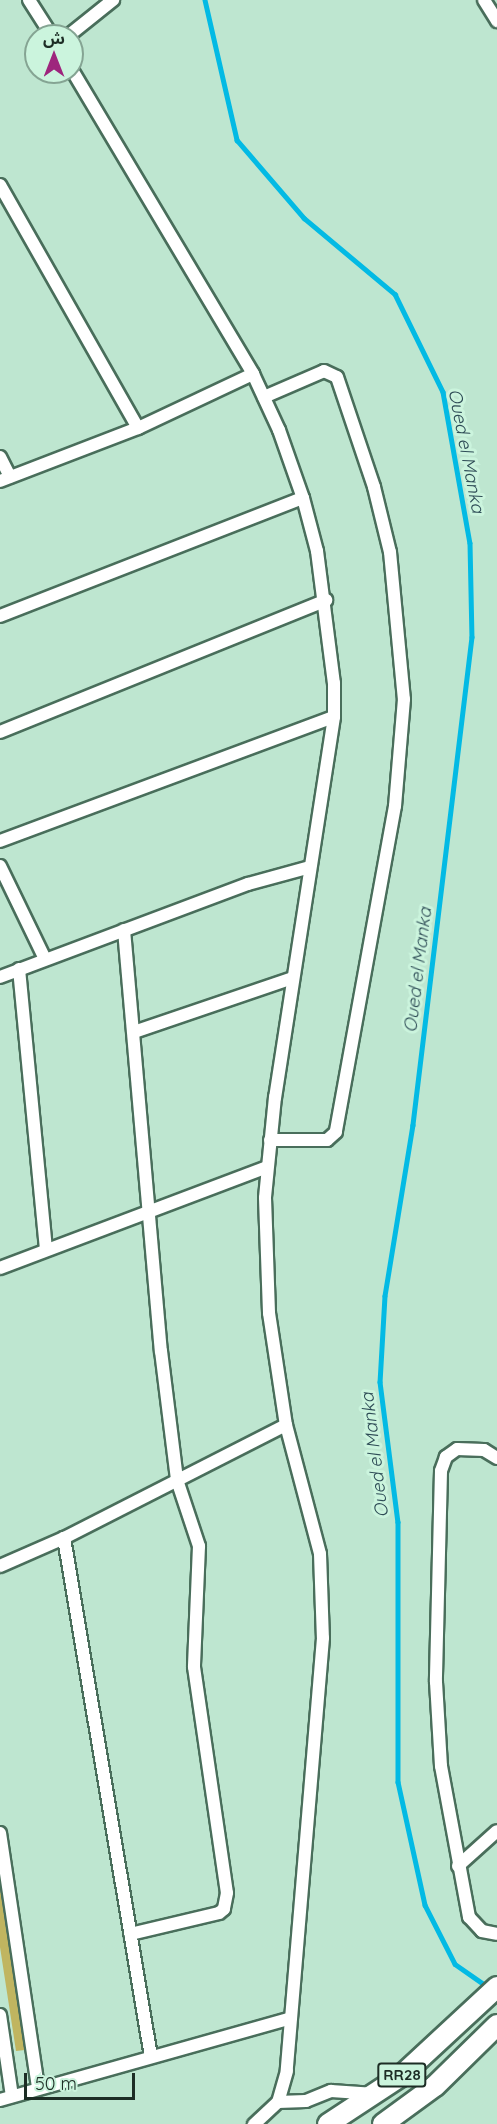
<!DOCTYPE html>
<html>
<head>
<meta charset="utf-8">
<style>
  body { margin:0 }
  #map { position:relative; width:497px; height:2124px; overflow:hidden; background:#bee6d0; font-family:Quicksand,"Noto Sans Arabic",sans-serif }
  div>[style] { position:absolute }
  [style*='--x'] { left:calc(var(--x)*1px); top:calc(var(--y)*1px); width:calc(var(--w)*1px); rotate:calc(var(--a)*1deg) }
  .green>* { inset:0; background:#c0b560 }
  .stream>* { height:4.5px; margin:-2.25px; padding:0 2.25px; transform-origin:2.25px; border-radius:2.25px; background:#03bae4 }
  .roads { filter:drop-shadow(2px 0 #496e5b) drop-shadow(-2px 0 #496e5b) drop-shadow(0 2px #496e5b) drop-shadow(0 -2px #496e5b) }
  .street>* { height:12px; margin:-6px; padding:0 6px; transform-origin:6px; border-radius:6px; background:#fff }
  .primary>* { height:20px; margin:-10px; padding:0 10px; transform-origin:10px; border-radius:10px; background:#fff }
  span { translate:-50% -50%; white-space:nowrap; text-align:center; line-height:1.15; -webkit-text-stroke:6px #cbf4dd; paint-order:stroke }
  .shield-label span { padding:2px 4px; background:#cbf4dd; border:2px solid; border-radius:4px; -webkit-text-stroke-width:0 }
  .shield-label { font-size:15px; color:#1d2d25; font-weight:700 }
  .water-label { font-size:18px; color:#2d4b55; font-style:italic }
  .north { position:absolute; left:24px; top:24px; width:60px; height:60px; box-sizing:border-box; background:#cbf4dd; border:2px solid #85a493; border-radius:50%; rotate:0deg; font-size:16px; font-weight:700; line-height:24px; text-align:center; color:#1d2d25 }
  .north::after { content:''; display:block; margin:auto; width:21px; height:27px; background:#9e257d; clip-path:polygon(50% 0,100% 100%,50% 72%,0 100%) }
  .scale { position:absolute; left:24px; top:2073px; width:111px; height:27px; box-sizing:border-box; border:3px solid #1d2d25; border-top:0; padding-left:8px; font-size:18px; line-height:21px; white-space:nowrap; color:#1d2d25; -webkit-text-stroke:4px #cbf4dd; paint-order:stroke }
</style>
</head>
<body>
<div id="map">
  <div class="green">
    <div style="clip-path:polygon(0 1888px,25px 2050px,16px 2051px,0 1947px)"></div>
  </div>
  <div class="stream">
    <div style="--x:205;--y:0;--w:144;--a:77.1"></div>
    <div style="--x:237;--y:140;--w:103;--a:49.3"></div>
    <div style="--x:304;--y:218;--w:119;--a:39.9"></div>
    <div style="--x:395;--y:294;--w:109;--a:63.9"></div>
    <div style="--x:443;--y:392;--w:153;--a:79.9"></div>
    <div style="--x:470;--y:543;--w:94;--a:88.8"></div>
    <div style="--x:472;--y:637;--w:492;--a:96.9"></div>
    <div style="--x:413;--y:1125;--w:173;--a:99.3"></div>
    <div style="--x:385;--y:1296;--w:86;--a:93.3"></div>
    <div style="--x:380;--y:1382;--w:141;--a:82.7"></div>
    <div style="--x:398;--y:1522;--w:260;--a:90"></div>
    <div style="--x:398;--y:1782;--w:126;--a:77.6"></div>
    <div style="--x:425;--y:1905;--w:66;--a:63"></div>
    <div style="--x:455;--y:1964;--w:40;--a:34.9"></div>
  </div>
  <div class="roads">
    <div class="street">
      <div style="--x:29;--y:0;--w:43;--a:57.4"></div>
      <div style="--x:484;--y:0;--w:25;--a:58"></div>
      <div style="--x:68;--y:36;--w:58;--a:-38.7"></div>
      <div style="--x:72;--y:70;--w:354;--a:59.2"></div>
      <div style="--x:253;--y:374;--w:62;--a:65.1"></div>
      <div style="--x:279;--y:430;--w:72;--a:70.6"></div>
      <div style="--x:303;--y:498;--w:55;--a:75.2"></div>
      <div style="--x:317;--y:551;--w:133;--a:82.7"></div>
      <div style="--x:334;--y:683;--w:34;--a:90"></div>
      <div style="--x:334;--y:717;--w:385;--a:98.8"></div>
      <div style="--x:275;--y:1097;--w:101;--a:95.7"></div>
      <div style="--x:265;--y:1198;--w:115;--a:88"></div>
      <div style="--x:269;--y:1313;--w:113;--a:81.4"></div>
      <div style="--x:286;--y:1425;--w:133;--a:75.2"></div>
      <div style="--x:320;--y:1554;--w:84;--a:88"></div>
      <div style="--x:323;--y:1638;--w:434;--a:94.8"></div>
      <div style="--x:287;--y:2071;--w:32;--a:106"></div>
      <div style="--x:278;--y:2102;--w:33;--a:137"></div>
      <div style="--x:0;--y:185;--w:279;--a:60.4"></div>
      <div style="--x:264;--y:397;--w:65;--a:-23.4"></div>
      <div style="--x:324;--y:371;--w:14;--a:25"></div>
      <div style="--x:337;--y:377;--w:116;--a:71.4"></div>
      <div style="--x:374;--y:487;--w:67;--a:76.2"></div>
      <div style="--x:390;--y:552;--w:148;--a:84.6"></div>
      <div style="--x:404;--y:699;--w:107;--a:94.8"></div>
      <div style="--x:395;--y:806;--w:331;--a:100.3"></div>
      <div style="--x:336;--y:1132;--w:12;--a:138"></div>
      <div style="--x:327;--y:1140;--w:57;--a:180"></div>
      <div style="--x:0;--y:457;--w:22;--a:63"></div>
      <div style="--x:0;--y:481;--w:148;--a:-21"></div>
      <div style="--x:138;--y:428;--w:127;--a:-25.2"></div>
      <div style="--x:0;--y:616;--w:325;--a:-21.3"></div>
      <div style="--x:0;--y:732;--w:352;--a:-22"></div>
      <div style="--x:0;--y:841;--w:356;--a:-20.4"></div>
      <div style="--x:0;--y:866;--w:103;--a:64.2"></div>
      <div style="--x:124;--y:930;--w:423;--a:85"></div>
      <div style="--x:161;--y:1351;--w:130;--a:82.9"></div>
      <div style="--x:177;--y:1480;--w:70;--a:71.6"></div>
      <div style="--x:199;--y:1546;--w:121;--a:92.4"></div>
      <div style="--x:194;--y:1667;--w:228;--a:81.7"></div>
      <div style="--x:227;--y:1893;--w:16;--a:101"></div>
      <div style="--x:224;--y:1909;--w:6;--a:141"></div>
      <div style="--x:219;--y:1913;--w:91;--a:166.7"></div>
      <div style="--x:19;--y:969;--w:282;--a:84.5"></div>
      <div style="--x:0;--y:977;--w:265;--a:-20.6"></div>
      <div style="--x:248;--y:884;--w:64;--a:-15.3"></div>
      <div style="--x:134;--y:1032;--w:168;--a:-18.8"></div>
      <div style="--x:0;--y:1268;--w:285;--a:-20.7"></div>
      <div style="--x:497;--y:1458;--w:15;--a:-148"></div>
      <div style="--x:484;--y:1450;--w:27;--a:-178"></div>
      <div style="--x:457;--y:1449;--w:14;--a:144"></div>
      <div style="--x:446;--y:1457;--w:15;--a:110"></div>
      <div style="--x:441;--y:1471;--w:211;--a:91.4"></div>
      <div style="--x:436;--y:1682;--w:84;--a:86.6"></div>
      <div style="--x:441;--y:1766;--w:154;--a:79.5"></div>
      <div style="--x:469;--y:1917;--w:19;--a:47"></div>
      <div style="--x:482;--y:1931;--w:15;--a:11"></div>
      <div style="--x:64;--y:1538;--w:526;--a:80.48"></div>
      <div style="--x:0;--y:1566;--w:70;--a:-23.6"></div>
      <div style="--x:64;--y:1538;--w:249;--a:-27"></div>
      <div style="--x:0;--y:1833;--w:257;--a:81.5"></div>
      <div style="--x:458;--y:1866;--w:52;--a:-41.9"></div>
      <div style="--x:0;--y:2015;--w:82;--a:81.6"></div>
      <div style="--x:0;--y:2100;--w:302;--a:-15.7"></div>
      <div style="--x:278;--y:2102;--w:28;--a:-2"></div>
      <div style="--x:306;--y:2101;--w:27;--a:-22"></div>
      <div style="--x:331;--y:2091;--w:44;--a:3.9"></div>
    </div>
    <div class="primary">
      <div style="--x:328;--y:2124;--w:87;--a:-33.3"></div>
      <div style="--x:401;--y:2076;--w:131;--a:-42.8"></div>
      <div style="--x:383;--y:2124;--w:64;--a:-36.2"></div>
      <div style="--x:435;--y:2086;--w:87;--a:-44.5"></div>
    </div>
  </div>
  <div class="shield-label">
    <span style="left:402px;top:2075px">RR28</span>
  </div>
  <div class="water-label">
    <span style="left:466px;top:451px;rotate:79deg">Oued el Manka</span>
    <span style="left:418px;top:970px;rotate:-83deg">Oued el Manka</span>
    <span style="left:375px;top:1455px;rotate:-97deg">Oued el Manka</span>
  </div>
  <div class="north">ش</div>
  <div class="scale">50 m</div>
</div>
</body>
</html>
